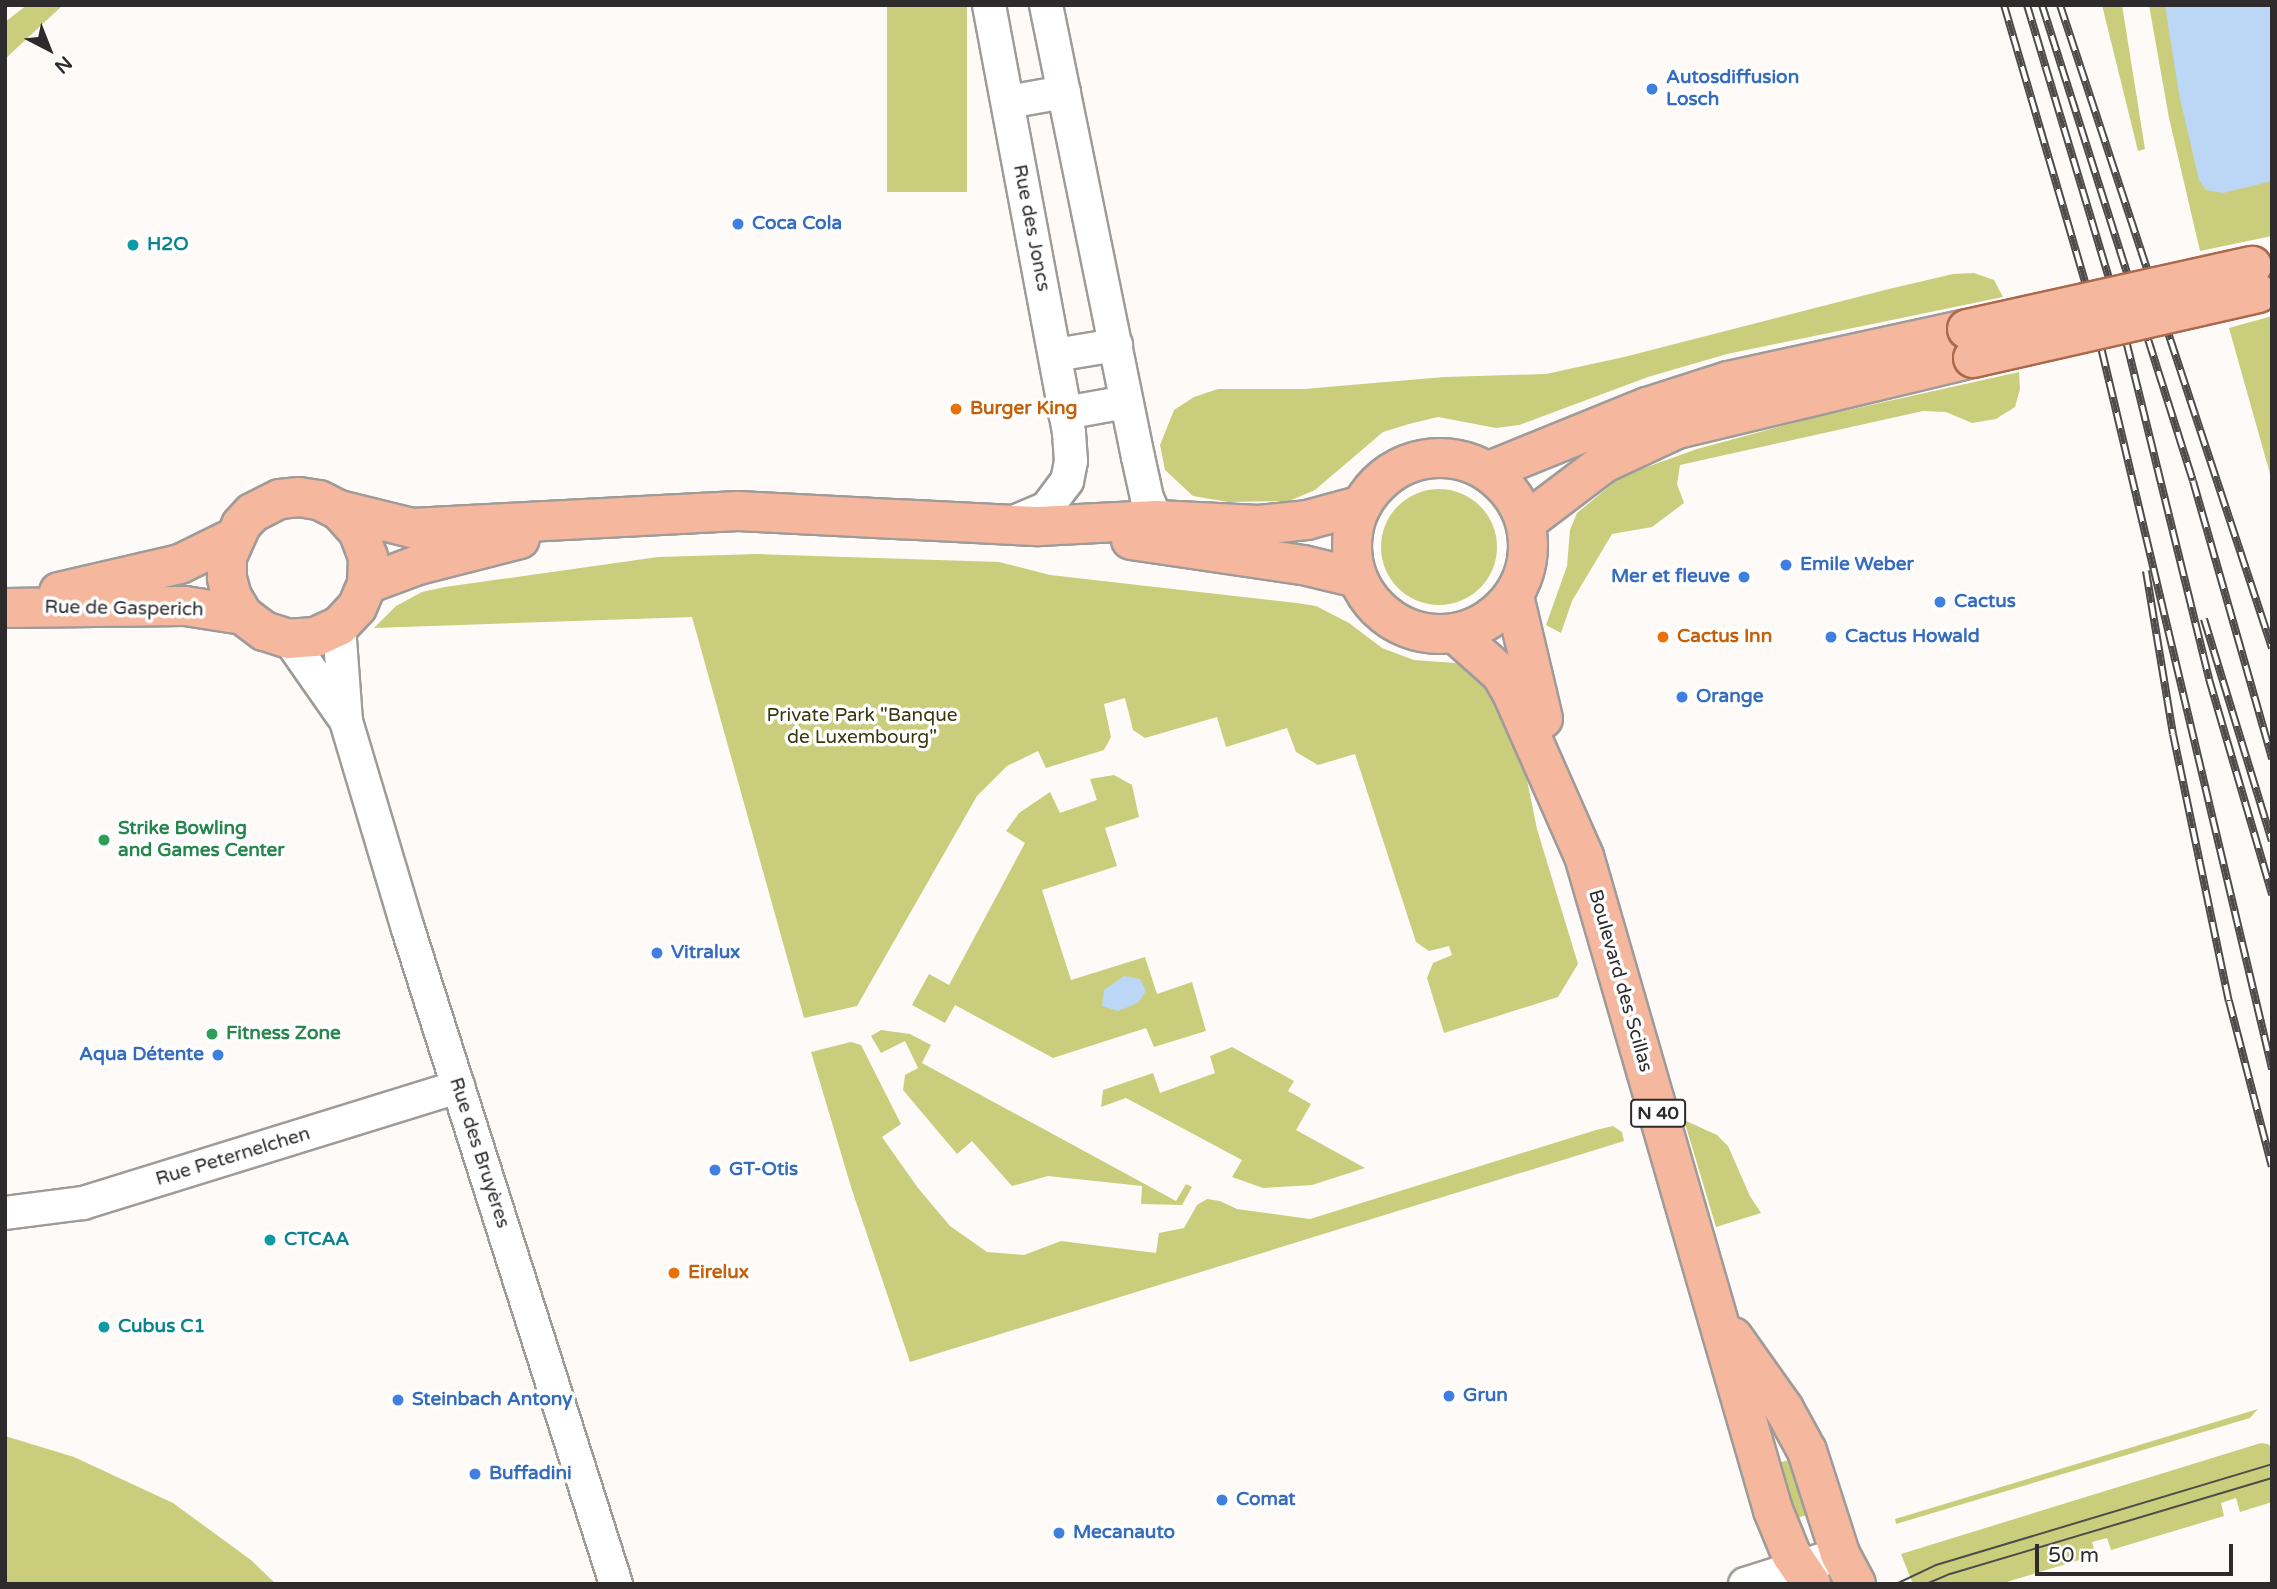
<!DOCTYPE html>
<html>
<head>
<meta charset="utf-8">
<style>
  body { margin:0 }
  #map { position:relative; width:2277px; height:1589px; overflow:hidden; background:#fefaf8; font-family:"Varela Round",sans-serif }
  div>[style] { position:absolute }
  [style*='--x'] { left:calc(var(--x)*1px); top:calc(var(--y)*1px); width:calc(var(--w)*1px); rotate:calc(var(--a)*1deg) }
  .green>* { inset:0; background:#cace7c; transform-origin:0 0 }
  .round { border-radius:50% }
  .water>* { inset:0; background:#bcd7f6 }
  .roads { filter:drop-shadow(2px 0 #9e9b99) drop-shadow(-2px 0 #9e9b99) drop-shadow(0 2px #9e9b99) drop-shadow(0 -2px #9e9b99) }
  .minor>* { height:32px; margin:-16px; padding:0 16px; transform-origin:16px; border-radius:16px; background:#fff }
  .major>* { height:38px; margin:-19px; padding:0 19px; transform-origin:19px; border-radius:19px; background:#f5b89e }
  .major>.ring { margin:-19px; padding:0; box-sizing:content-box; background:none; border:38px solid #f5b89e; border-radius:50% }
  .tram>* { height:2px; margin:-1px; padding:0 1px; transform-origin:1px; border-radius:1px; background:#4e4b4b }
  .rail>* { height:8px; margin-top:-4px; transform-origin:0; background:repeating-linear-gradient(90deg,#fff 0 16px,#4e4b4b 0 32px); box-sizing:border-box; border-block:2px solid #4e4b4b }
  .bridges { filter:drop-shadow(2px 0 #ab684c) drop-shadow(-2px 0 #ab684c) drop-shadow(0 2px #ab684c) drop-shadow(0 -2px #ab684c) }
  .major-bridge>* { height:38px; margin:-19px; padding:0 19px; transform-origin:19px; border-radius:19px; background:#f5b89e }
  .dots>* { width:19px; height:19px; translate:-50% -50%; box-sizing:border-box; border:4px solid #fff; border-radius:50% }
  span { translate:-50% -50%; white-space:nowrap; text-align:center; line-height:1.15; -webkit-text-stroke:7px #fff; paint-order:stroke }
  .shield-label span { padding:2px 5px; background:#fff; border:2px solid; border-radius:5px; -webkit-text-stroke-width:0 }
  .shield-label { font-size:18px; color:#2d2b2b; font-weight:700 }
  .shop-label { font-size:19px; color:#366cbe; font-weight:700 }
  .left { translate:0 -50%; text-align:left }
  .right { translate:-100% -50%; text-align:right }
  .street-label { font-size:19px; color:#2d2b2b }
  .culture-label { font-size:19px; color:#0d838f; font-weight:700 }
  .food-label { font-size:19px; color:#c56008; font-weight:700 }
  .park-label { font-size:19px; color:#37380b }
  .leisure-label { font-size:19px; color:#27864d; font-weight:700 }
  .frame { position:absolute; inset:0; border:7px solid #2d2b2b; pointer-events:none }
  .north { position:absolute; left:14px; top:14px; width:70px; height:70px; -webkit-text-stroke:5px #fff; paint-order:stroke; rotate:138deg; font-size:19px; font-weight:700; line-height:28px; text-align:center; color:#2d2b2b }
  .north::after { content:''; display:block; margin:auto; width:24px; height:32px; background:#2d2b2b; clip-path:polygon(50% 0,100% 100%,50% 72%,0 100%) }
  .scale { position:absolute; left:2035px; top:1544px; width:198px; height:32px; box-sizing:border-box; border:4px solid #2d2b2b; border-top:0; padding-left:9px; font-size:21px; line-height:24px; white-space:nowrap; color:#2d2b2b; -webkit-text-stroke:5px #fff; paint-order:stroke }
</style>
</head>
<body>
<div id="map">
  <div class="green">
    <div style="clip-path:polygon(27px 5px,63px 5px,5px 59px,5px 22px)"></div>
    <div style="left:887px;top:5px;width:80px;height:187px"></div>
    <div style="clip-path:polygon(2102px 5px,2122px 5px,2145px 149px,2138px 151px)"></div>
    <div style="clip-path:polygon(2149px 5px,2272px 5px,2272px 236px,2200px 251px,2169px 118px)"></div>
    <div style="clip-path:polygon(1974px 273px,1994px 280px,2003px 297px,1727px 354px,1648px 377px,1519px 425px,1496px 428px,1438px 417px,1409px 424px,1383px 432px,1315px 490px,1289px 501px,1228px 502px,1193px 496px,1165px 470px,1160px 445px,1174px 410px,1194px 397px,1218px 389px,1304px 389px,1444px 377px,1546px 374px,1624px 357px,1889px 289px,1953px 274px)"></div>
    <div style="clip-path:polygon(2272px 316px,2272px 481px,2229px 328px)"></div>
    <div style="clip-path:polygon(2019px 372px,2020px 389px,2015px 407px,1996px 419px,1972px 423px,1946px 412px,1923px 411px,1680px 465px,1677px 484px,1684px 503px,1652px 527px,1612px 534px,1572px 601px,1561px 633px,1546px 625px,1567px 566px,1570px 530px,1577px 513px,1622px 476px,1697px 449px,1808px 419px)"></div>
    <div class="round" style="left:1381px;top:489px;width:116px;height:116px"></div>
    <div style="clip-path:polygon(757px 554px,999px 562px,1050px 575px,1297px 603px,1316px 606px,1349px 623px,1382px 648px,1414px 660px,1455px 663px,1473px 669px,1489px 682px,1518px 736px,1537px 829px,1578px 964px,1558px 997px,1444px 1033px,1427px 978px,1433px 963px,1452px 955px,1449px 946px,1429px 951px,1416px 942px,1355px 754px,1318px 765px,1296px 752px,1287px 728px,1226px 747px,1217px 717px,1145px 738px,1133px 730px,1125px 698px,1104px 704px,1111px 737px,1104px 750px,1046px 768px,1038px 751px,1007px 766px,977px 796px,857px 1006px,804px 1018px,692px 617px,374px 628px,396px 606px,422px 592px,445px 587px,658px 557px)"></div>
    <div style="clip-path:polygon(1114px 775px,1132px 785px,1139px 817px,1105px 828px,1117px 866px,1042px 890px,1071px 980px,1145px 957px,1157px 994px,1192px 982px,1206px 1031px,1154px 1047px,1146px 1028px,1053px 1058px,955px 1005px,945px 1023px,912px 1005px,929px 974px,949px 985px,1025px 843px,1006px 831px,1019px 813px,1050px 792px,1060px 813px,1097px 800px,1090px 779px)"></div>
    <div style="clip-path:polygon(881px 1030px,910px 1034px,931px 1045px,922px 1063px,1176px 1201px,1186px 1184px,1192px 1187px,1182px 1205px,1141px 1204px,1142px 1186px,1048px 1176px,1012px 1186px,972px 1141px,957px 1154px,903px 1090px,905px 1075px,918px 1068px,905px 1041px,881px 1053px,871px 1036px)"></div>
    <div style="clip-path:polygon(851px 1042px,861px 1045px,901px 1124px,882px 1137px,918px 1188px,950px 1226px,987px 1252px,1024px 1255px,1061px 1241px,1156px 1253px,1159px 1233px,1184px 1228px,1197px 1205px,1207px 1199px,1220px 1201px,1237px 1209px,1310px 1219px,1596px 1130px,1613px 1126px,1622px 1132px,1624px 1141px,910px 1362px,851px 1187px,811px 1052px)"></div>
    <div style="clip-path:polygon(1232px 1047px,1294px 1081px,1288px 1091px,1311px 1104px,1296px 1130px,1365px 1168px,1312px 1185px,1263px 1188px,1232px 1177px,1242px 1160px,1126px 1098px,1101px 1107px,1103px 1090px,1153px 1073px,1160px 1093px,1215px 1073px,1210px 1056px)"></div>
    <div style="clip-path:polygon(1684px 1120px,1717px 1135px,1728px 1146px,1750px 1196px,1761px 1213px,1716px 1227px)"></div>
    <div style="clip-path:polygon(2258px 1409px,2250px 1418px,1896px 1524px,1895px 1519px)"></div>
    <div style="clip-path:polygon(5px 1436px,74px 1457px,173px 1503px,251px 1560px,276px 1584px,5px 1584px)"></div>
    <div style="clip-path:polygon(2261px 1443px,2268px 1444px,2272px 1449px,2272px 1502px,2240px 1512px,2236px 1498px,2221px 1503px,2224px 1516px,2111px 1550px,2107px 1538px,2092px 1542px,2096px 1555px,2000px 1584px,1913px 1584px,1901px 1554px)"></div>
    <div style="left:1795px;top:1458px;width:58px;height:23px;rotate:73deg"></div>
  </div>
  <div class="water">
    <div style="clip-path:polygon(2165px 5px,2272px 5px,2272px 181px,2223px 193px,2206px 190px,2199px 180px,2179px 94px)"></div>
    <div style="clip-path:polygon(1124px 976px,1140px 979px,1146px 991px,1138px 1003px,1118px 1011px,1102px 1006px,1104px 990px)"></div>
  </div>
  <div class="roads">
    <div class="minor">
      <div style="--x:989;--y:5;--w:435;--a:79.4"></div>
      <div style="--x:1069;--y:433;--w:28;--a:86"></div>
      <div style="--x:1071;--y:461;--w:20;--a:101"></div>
      <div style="--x:1067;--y:481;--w:34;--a:127"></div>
      <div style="--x:1047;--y:508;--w:41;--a:157.2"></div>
      <div style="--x:1046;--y:5;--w:461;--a:78.5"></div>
      <div style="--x:1138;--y:457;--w:42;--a:77.6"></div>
      <div style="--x:1147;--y:498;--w:24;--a:66"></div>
      <div style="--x:1008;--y:102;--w:57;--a:-10.1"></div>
      <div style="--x:1055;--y:355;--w:62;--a:-9.3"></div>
      <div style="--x:1065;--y:413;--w:62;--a:-10.2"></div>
      <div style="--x:339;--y:626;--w:95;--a:85.8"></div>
      <div style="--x:346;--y:721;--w:217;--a:73.4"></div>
      <div style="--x:408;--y:929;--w:687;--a:72.38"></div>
      <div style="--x:289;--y:639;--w:93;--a:55.1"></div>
      <div style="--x:5;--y:1213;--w:79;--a:-7.3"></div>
      <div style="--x:83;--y:1203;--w:393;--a:-17.2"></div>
      <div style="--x:1745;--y:1584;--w:100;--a:-17.5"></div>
    </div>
    <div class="major">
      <div class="ring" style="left:1352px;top:458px;width:138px;height:138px"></div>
      <div style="--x:1489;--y:471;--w:170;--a:-22.1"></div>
      <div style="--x:1647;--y:407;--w:85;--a:-17.8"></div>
      <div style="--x:1728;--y:381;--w:245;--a:-12.3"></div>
      <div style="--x:339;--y:510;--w:28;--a:48"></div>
      <div style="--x:358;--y:531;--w:28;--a:69"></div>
      <div style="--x:368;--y:557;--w:27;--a:92"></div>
      <div style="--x:367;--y:584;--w:25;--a:113"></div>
      <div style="--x:357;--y:607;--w:26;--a:133"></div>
      <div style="--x:339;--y:626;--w:26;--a:155"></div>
      <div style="--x:315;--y:637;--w:26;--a:176"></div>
      <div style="--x:289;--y:639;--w:26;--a:-162"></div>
      <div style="--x:264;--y:631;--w:26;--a:-143"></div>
      <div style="--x:243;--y:615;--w:21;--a:-121"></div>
      <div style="--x:232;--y:597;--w:20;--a:-105"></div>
      <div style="--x:227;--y:578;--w:21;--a:-90"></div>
      <div style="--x:227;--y:557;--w:35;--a:-66"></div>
      <div style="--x:241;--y:525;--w:16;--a:-47"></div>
      <div style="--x:252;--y:513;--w:31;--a:-27"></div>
      <div style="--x:280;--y:499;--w:19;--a:-6"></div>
      <div style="--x:299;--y:497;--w:20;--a:9"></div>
      <div style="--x:319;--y:500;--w:22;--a:27"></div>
      <div style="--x:339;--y:510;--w:75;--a:13.9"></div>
      <div style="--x:412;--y:528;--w:326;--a:-3"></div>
      <div style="--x:738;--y:511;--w:301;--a:2.9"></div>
      <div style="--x:1039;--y:526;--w:118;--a:-2.9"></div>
      <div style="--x:1157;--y:520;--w:102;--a:2.8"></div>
      <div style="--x:1259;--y:525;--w:48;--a:-5.9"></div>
      <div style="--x:1307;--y:520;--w:57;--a:-15.3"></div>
      <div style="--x:1526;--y:522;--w:98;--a:-37.1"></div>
      <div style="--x:1604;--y:463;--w:81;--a:-25"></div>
      <div style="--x:1677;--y:429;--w:304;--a:-13.5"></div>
      <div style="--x:1131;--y:540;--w:174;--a:8.3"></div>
      <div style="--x:1303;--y:565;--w:56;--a:13.5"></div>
      <div style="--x:367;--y:584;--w:54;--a:-20.4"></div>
      <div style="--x:418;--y:565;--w:105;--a:-14.3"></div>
      <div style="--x:59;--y:592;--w:124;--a:-13"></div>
      <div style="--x:180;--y:564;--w:59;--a:-26.1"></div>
      <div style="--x:1514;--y:596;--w:126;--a:76.7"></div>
      <div style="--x:5;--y:608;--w:180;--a:-0.6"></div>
      <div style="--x:185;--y:606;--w:59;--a:8.8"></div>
      <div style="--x:1455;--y:633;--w:62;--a:41.7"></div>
      <div style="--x:1501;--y:674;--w:22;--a:60"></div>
      <div style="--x:1512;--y:693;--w:178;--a:66.2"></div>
      <div style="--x:1584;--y:856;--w:681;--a:73.88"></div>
      <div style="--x:1773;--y:1510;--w:48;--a:67.8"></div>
      <div style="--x:1791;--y:1554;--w:36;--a:56"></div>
      <div style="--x:1733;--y:1337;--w:88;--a:54.7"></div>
      <div style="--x:1784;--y:1409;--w:48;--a:61.3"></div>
      <div style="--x:1807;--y:1451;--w:108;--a:72.2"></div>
      <div style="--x:1840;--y:1554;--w:34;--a:62"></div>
    </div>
  </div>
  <div class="tram">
    <div style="--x:1896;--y:1584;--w:44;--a:-25.4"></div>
    <div style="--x:1936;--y:1565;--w:351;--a:-16.7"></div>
    <div style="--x:1926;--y:1584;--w:26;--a:-23"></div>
    <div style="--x:1950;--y:1574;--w:336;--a:-16.6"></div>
  </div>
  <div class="rail">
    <div style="--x:2004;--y:5;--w:295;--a:73.7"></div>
    <div style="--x:2087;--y:288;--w:803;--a:76.67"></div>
    <div style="--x:2027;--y:5;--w:320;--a:73.3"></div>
    <div style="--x:2119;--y:312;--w:378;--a:76.2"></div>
    <div style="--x:2209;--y:679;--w:225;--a:73.7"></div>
    <div style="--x:2042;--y:5;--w:499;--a:72.4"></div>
    <div style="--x:2193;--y:481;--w:289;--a:74.1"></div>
    <div style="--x:2060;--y:5;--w:677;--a:71.75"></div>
    <div style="--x:2146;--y:571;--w:165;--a:80.6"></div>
    <div style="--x:2173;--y:734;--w:273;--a:78.2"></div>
    <div style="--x:2229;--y:1001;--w:171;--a:75.5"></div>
    <div style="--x:2204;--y:619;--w:232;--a:73"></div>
  </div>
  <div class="bridges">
    <div class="major-bridge">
      <div style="--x:1967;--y:329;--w:292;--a:-12.5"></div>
      <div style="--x:1973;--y:358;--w:292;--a:-12.8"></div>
    </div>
  </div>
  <div class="dots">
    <div style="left:1652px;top:89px;background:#3f7fe0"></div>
    <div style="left:738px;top:224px;background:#3f7fe0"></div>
    <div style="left:133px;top:245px;background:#0f9aa8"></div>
    <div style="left:956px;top:409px;background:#e8710a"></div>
    <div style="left:1786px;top:565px;background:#3f7fe0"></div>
    <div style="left:1744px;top:577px;background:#3f7fe0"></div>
    <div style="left:1940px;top:602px;background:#3f7fe0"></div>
    <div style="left:1663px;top:637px;background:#e8710a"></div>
    <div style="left:1831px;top:637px;background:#3f7fe0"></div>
    <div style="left:1682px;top:697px;background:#3f7fe0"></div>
    <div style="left:104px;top:840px;background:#2e9e5b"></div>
    <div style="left:657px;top:953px;background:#3f7fe0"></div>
    <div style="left:212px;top:1034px;background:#2e9e5b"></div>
    <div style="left:218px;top:1055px;background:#3f7fe0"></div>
    <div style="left:715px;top:1170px;background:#3f7fe0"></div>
    <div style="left:270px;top:1240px;background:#0f9aa8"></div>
    <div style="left:674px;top:1273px;background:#e8710a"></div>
    <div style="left:104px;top:1327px;background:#0f9aa8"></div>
    <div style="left:1449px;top:1396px;background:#3f7fe0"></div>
    <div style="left:398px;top:1400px;background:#3f7fe0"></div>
    <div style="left:475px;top:1474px;background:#3f7fe0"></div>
    <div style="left:1222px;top:1500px;background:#3f7fe0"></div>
    <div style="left:1059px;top:1533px;background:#3f7fe0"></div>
  </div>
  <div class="shield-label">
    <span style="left:1658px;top:1113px">N 40</span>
  </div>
  <div class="shop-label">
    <span class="left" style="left:1666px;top:89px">Autosdiffusion<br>Losch</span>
    <span class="left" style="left:752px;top:224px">Coca Cola</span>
    <span class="left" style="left:1800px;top:565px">Emile Weber</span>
    <span class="right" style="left:1730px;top:577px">Mer et fleuve</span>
    <span class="left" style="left:1954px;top:602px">Cactus</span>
    <span class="left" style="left:1845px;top:637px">Cactus Howald</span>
    <span class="left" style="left:1696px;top:697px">Orange</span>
    <span class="left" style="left:671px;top:953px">Vitralux</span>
    <span class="right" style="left:204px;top:1055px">Aqua Détente</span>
    <span class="left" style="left:729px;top:1170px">GT-Otis</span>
    <span class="left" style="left:1463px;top:1396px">Grun</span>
    <span class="left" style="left:412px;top:1400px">Steinbach Antony</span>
    <span class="left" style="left:489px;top:1474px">Buffadini</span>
    <span class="left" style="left:1236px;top:1500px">Comat</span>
    <span class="left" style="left:1073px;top:1533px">Mecanauto</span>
  </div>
  <div class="street-label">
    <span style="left:1031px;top:228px;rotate:79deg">Rue des Joncs</span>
    <span style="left:124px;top:609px;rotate:1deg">Rue de Gasperich</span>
    <span style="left:1620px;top:981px;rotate:74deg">Boulevard des Scillas</span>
    <span style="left:479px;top:1153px;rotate:72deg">Rue des Bruyères</span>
    <span style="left:233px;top:1157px;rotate:-17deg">Rue Peternelchen</span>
  </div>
  <div class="culture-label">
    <span class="left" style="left:147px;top:245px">H2O</span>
    <span class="left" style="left:284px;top:1240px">CTCAA</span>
    <span class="left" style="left:118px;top:1327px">Cubus C1</span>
  </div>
  <div class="food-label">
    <span class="left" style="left:970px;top:409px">Burger King</span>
    <span class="left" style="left:1677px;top:637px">Cactus Inn</span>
    <span class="left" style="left:688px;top:1273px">Eirelux</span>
  </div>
  <div class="park-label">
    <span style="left:862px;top:727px">Private Park "Banque<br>de Luxembourg"</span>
  </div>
  <div class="leisure-label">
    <span class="left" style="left:118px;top:840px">Strike Bowling<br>and Games Center</span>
    <span class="left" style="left:226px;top:1034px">Fitness Zone</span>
  </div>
  <div class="frame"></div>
  <div class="north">N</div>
  <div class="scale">50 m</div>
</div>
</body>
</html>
